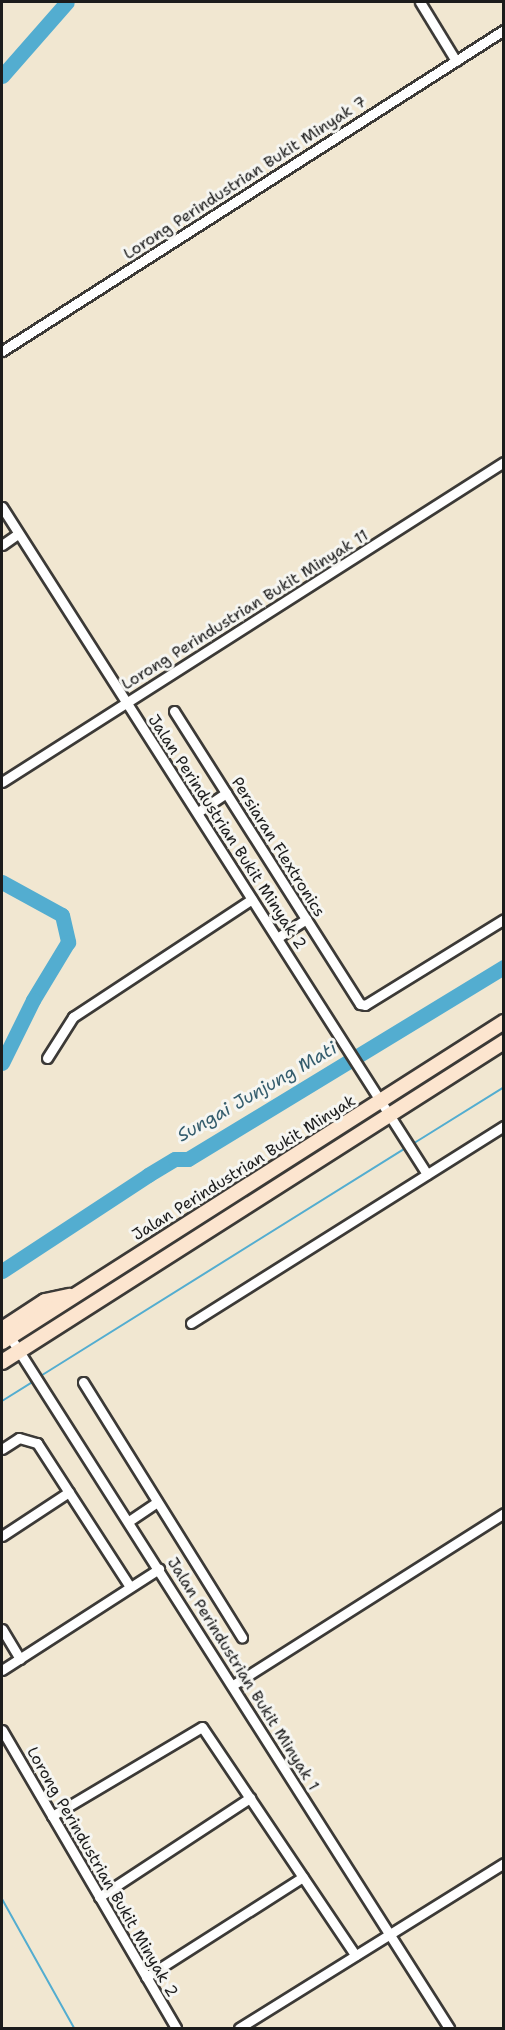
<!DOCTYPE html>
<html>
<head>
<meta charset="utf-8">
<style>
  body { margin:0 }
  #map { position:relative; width:505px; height:2030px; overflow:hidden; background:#f1e7d1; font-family:"Shantell Sans",sans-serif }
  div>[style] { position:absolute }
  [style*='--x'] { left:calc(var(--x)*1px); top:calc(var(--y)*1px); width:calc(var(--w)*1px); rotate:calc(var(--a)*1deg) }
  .stream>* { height:2px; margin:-1px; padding:0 1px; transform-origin:1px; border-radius:1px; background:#53add0 }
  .river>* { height:15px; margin:-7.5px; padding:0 7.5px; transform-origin:7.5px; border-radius:7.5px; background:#53add0 }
  .roads { filter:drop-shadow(2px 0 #3c3a37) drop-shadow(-2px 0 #3c3a37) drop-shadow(0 2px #3c3a37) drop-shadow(0 -2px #3c3a37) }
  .street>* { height:9px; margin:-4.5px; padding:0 4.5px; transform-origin:4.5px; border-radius:4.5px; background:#fff }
  .secondary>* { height:14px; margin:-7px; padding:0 7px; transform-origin:7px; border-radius:7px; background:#fce5cf }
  span { translate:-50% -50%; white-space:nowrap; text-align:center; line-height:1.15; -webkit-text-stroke:6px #f6f6f2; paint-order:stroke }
  .street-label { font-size:16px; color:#1c1c1c }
  .water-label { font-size:18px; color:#355d6d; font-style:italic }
  .frame { position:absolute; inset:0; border:3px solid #1c1c1c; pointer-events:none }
</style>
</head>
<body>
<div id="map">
  <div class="stream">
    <div style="--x:411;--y:1145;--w:110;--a:-31.9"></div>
    <div style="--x:39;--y:1377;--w:433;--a:-32"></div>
    <div style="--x:2;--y:1401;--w:39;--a:-32"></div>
    <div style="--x:2;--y:1899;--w:148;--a:60.8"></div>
  </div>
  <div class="river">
    <div style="--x:2;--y:76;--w:98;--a:-48.7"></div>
    <div style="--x:2;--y:882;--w:68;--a:28.8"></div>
    <div style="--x:62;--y:915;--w:28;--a:77"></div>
    <div style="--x:68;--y:942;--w:68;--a:121.1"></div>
    <div style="--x:33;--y:1000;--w:70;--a:116.2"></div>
    <div style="--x:2;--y:1271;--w:175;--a:-33.3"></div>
    <div style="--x:148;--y:1175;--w:31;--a:-31"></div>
    <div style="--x:175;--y:1159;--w:13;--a:0"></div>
    <div style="--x:188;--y:1159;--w:370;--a:-31.3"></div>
  </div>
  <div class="roads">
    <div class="street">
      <div style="--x:420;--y:2;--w:69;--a:58.6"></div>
      <div style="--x:2;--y:351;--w:596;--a:-32.6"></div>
      <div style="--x:2;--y:507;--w:791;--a:57.5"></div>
      <div style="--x:2;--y:545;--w:19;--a:-35"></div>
      <div style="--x:174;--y:711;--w:347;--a:57.6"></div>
      <div style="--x:360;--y:1004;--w:5;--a:11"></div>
      <div style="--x:365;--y:1005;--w:163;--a:-31.7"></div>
      <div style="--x:2;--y:782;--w:595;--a:-32.52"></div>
      <div style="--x:198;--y:812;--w:34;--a:-34"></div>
      <div style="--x:277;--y:938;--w:35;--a:-33"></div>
      <div style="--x:47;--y:1058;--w:49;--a:-57.6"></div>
      <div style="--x:73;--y:1017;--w:214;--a:-33.4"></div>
      <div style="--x:191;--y:1323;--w:370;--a:-32.2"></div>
      <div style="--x:10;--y:1337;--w:819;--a:57.57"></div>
      <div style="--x:83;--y:1382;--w:301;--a:58.1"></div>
      <div style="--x:2;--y:1449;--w:20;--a:-33"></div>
      <div style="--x:19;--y:1438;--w:19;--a:16"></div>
      <div style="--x:37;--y:1443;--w:171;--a:57.1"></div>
      <div style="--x:129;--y:1521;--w:34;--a:-34"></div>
      <div style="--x:2;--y:1536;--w:80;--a:-33.3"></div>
      <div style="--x:2;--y:1629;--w:35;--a:59"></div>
      <div style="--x:2;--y:1670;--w:187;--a:-32.8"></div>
      <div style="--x:233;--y:1685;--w:321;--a:-32.4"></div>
      <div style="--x:2;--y:1730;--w:345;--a:59.7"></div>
      <div style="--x:52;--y:1816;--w:174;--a:-30.7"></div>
      <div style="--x:202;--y:1727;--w:275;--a:56.1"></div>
      <div style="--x:99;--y:1897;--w:181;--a:-33.3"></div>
      <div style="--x:146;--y:1977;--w:186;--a:-32.5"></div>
      <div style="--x:239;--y:2028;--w:312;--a:-31.9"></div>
    </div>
    <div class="secondary">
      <div style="--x:2;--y:1329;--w:51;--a:-33.1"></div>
      <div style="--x:45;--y:1301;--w:25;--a:-12"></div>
      <div style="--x:2;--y:1342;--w:595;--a:-32.52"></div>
      <div style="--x:2;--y:1362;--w:595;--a:-32.52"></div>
    </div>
  </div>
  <div class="street-label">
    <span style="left:245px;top:178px;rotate:-33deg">Lorong Perindustrian Bukit Minyak 7</span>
    <span style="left:245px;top:610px;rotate:-32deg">Lorong Perindustrian Bukit Minyak 11</span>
    <span style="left:227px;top:832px;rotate:57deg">Jalan Perindustrian Bukit Minyak 2</span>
    <span style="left:278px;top:847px;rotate:58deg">Persiaran Flextronics</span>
    <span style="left:244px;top:1168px;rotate:-32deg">Jalan Perindustrian Bukit Minyak</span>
    <span style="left:243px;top:1674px;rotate:58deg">Jalan Perindustrian Bukit Minyak 1</span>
    <span style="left:102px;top:1872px;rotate:60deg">Lorong Perindustrian Bukit Minyak 2</span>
  </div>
  <div class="water-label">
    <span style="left:257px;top:1092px;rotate:-30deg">Sungai Junjung Mati</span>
  </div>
  <div class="frame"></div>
</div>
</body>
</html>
